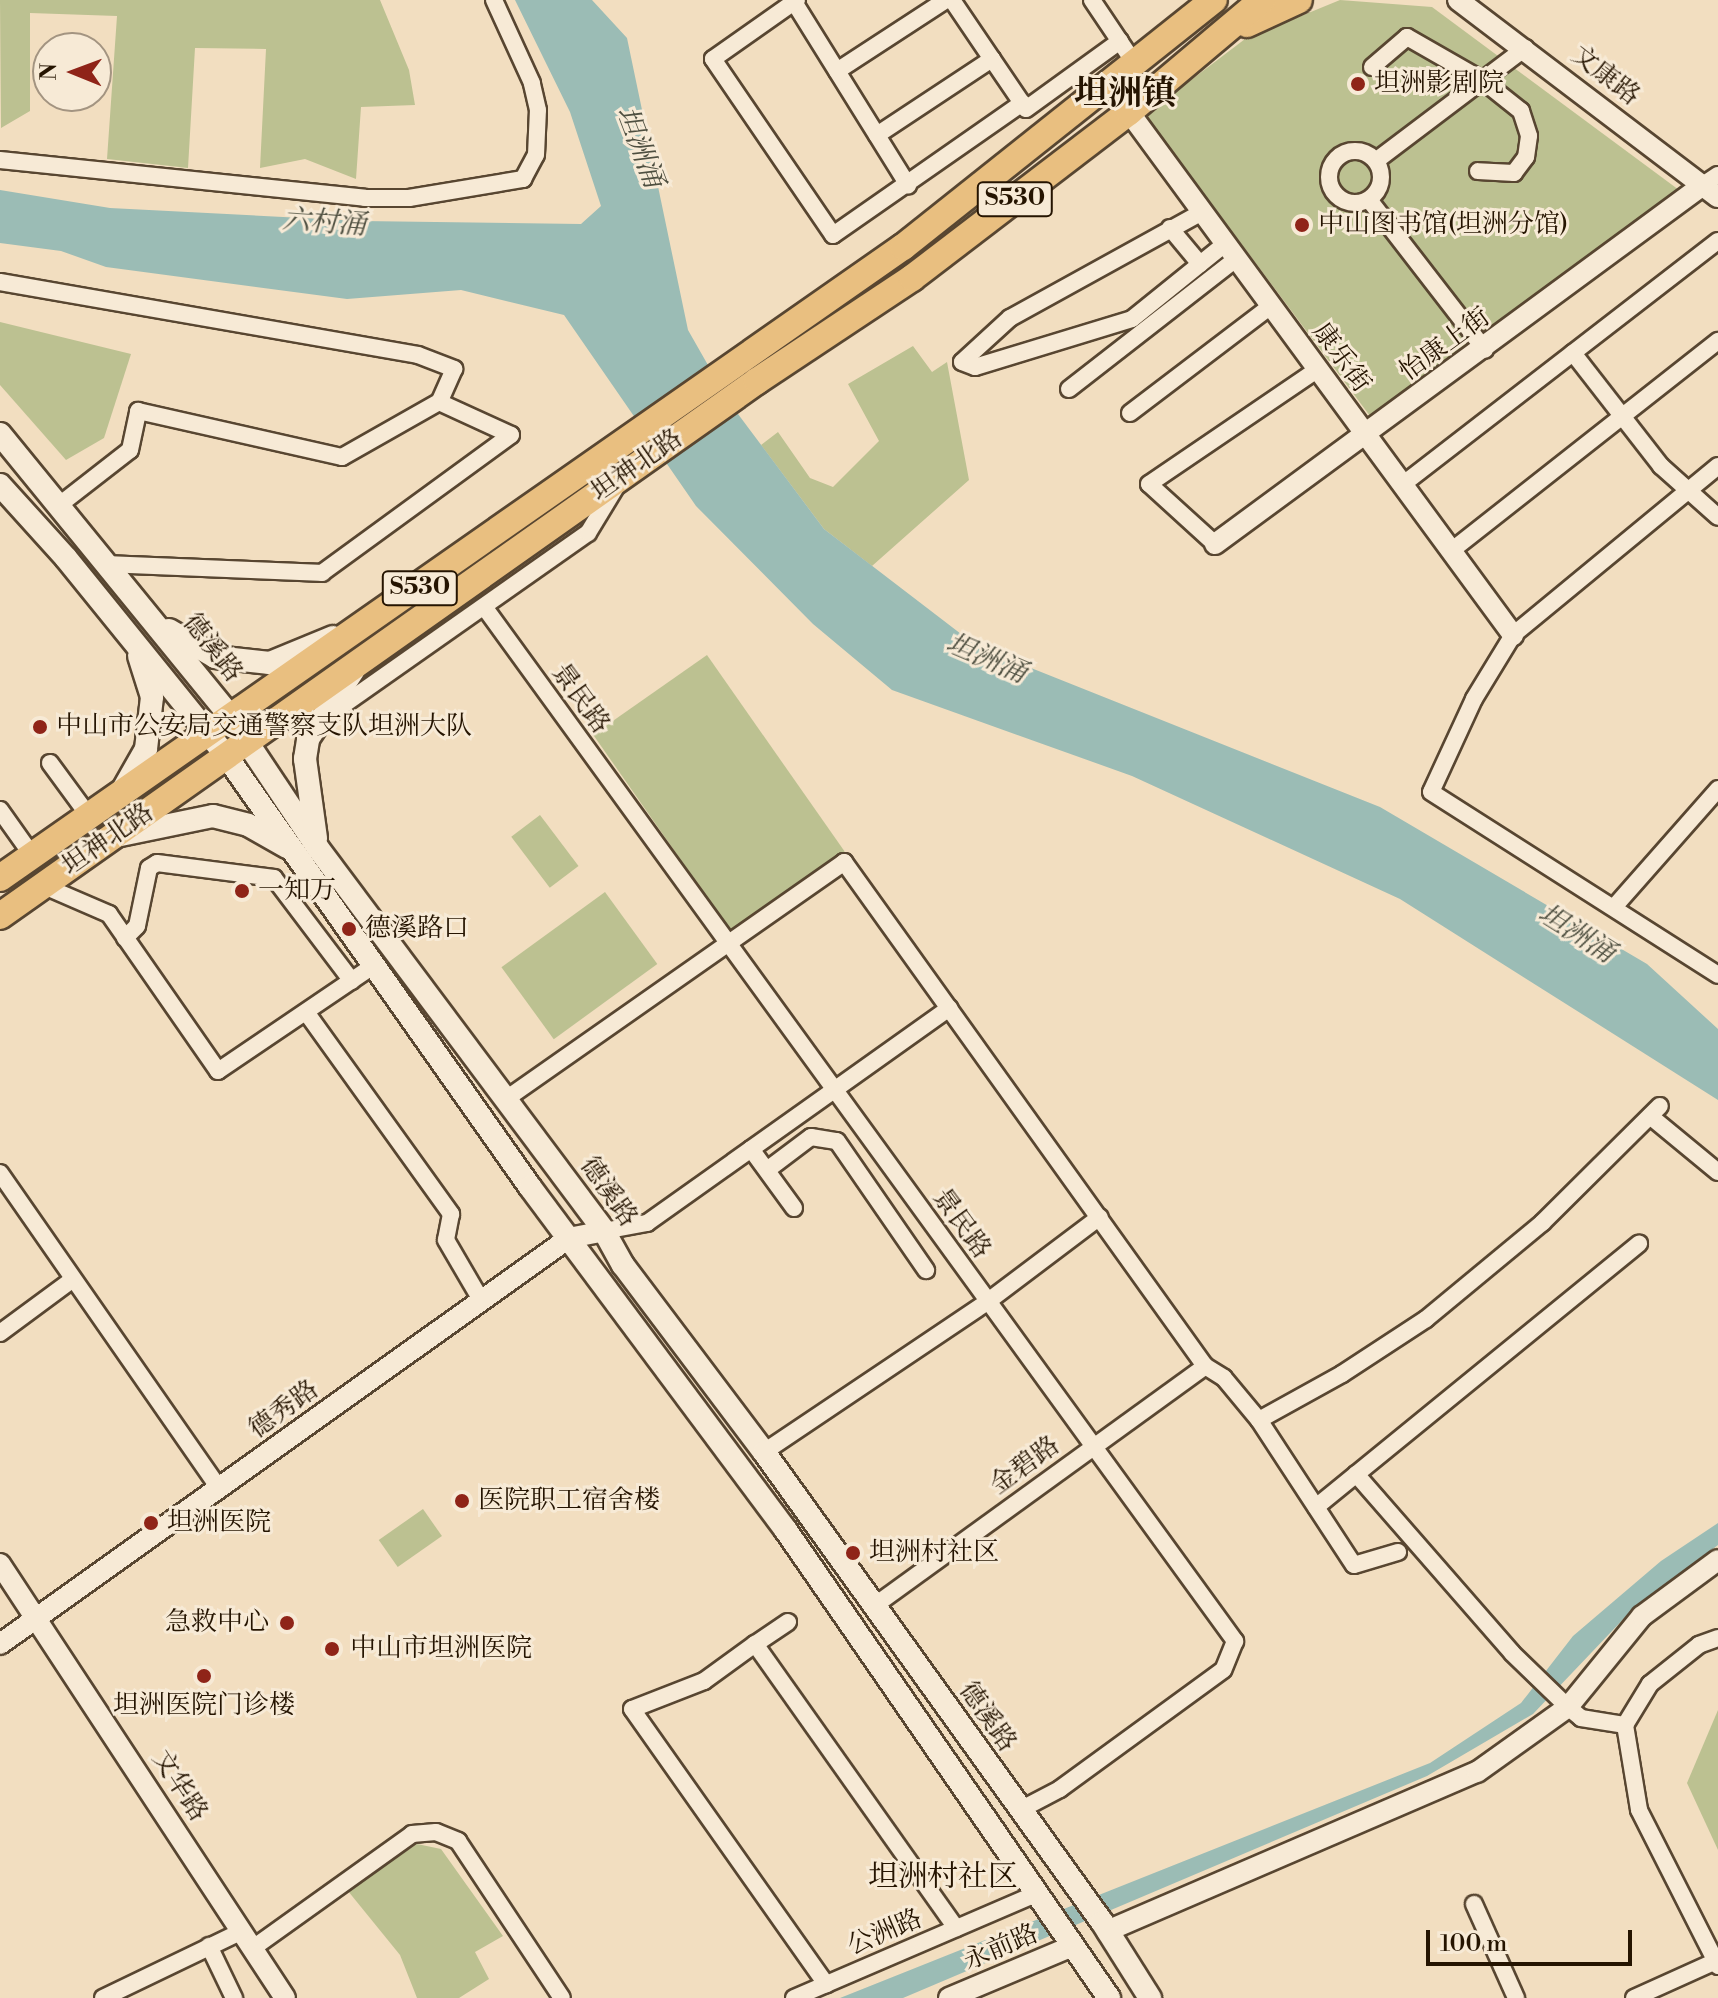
<!DOCTYPE html>
<html>
<head>
<meta charset="utf-8">
<style>
  body { margin:0 }
  #map { position:relative; width:1718px; height:1998px; overflow:hidden; background:#f2dec0; font-family:"Libre Bodoni","Noto Serif SC",serif }
  div>[style] { position:absolute }
  [style*='--x'] { left:calc(var(--x)*1px); top:calc(var(--y)*1px); width:calc(var(--w)*1px); rotate:calc(var(--a)*1deg) }
  .green>* { inset:0; background:#bcc191; transform-origin:0 0 }
  .water>* { inset:0; background:#9bbcb5 }
  .roads { filter:drop-shadow(2px 0 #584631) drop-shadow(-2px 0 #584631) drop-shadow(0 2px #584631) drop-shadow(0 -2px #584631) }
  .minor>* { height:16px; margin:-8px; padding:0 8px; transform-origin:8px; border-radius:8px; background:#f7ead6 }
  .minor>.ring { margin:-8px; padding:0; box-sizing:content-box; background:none; border:16px solid #f7ead6; border-radius:50% }
  .tertiary>* { height:20px; margin:-10px; padding:0 10px; transform-origin:10px; border-radius:10px; background:#f7ead6 }
  .secondary>* { height:22px; margin:-11px; padding:0 11px; transform-origin:11px; border-radius:11px; background:#f7ead6 }
  .primary>* { height:26px; margin:-13px; padding:0 13px; transform-origin:13px; border-radius:13px; background:#e9bf80 }
  .dots>* { width:22px; height:22px; translate:-50% -50%; box-sizing:border-box; border:4px solid #f7ead6; border-radius:50% }
  span { translate:-50% -50%; white-space:nowrap; text-align:center; line-height:1.15; -webkit-text-stroke:6px #f7ead6; paint-order:stroke }
  .shield-label span { padding:2px 6px; background:#f7ead6; border:2px solid; border-radius:6px; -webkit-text-stroke-width:0 }
  .shield-label { font-size:24px; color:#251401; font-weight:700 }
  .street-label { font-size:26px; color:#251401 }
  .poi-label { font-size:26px; color:#251401 }
  .left { translate:0 -50%; text-align:left }
  .right { translate:-100% -50%; text-align:right }
  .water-label { font-size:28px; color:#4e4f40; font-style:italic }
  .quarter-label { font-size:30px; color:#251401 }
  .district-label { font-size:34px; color:#251401; font-weight:700 }
  .north { position:absolute; left:32px; top:32px; width:80px; height:80px; box-sizing:border-box; background:#f7ead6; border:2px solid #a39481; border-radius:50%; rotate:271deg; font-size:22px; font-weight:700; line-height:32px; text-align:center; color:#251401 }
  .north::after { content:''; display:block; margin:auto; width:28px; height:36px; background:#8f2418; clip-path:polygon(50% 0,100% 100%,50% 72%,0 100%) }
  .scale { position:absolute; left:1426px; top:1930px; width:206px; height:36px; box-sizing:border-box; border:4px solid #251401; border-top:0; padding-left:10px; font-size:24px; line-height:28px; white-space:nowrap; color:#251401; -webkit-text-stroke:6px #f7ead6; paint-order:stroke }
</style>
</head>
<body>
<div id="map">
  <div class="green">
    <div style="clip-path:polygon(0 0,380px 0,409px 70px,415px 105px,361px 107px,356px 179px,305px 159px,260px 168px,266px 49px,195px 48px,188px 168px,107px 159px,117px 16px,30px 13px,30px 111px,1px 128px)"></div>
    <div style="clip-path:polygon(1340px 0,1432px 7px,1679px 190px,1370px 416px,1145px 115px,1245px 39px)"></div>
    <div style="clip-path:polygon(0 322px,131px 354px,104px 438px,66px 460px,0 385px)"></div>
    <div style="clip-path:polygon(913px 346px,932px 372px,947px 362px,969px 480px,872px 566px,824px 529px,761px 445px,778px 432px,810px 478px,833px 487px,879px 441px,848px 384px)"></div>
    <div style="left:707px;top:655px;width:240px;height:139px;rotate:55deg"></div>
    <div style="left:540px;top:815px;width:64px;height:36px;rotate:53deg"></div>
    <div style="left:605px;top:892px;width:89px;height:128px;rotate:54deg"></div>
    <div style="left:423px;top:1509px;width:33px;height:54px;rotate:55deg"></div>
    <div style="clip-path:polygon(1718px 1710px,1718px 1850px,1687px 1783px)"></div>
    <div style="clip-path:polygon(417px 1844px,441px 1849px,503px 1936px,475px 1952px,489px 1979px,459px 1998px,417px 1998px,400px 1955px,348px 1891px)"></div>
  </div>
  <div class="water">
    <div style="clip-path:polygon(515px 0,592px 0,627px 38px,688px 330px,729px 402px,824px 529px,978px 647px,1380px 807px,1647px 964px,1718px 1029px,1718px 1100px,1400px 899px,1132px 776px,892px 690px,813px 624px,696px 506px,564px 315px,461px 290px,347px 299px,106px 267px,61px 251px,0 243px,0 190px,110px 208px,361px 221px,581px 224px,601px 206px,570px 112px)"></div>
    <div style="clip-path:polygon(1718px 1523px,1718px 1545px,1631px 1611px,1533px 1714px,1427px 1776px,903px 1998px,840px 1998px,1430px 1763px,1521px 1703px,1573px 1636px,1661px 1561px)"></div>
  </div>
  <div class="roads">
    <div class="minor">
      <div style="--x:797;--y:0;--w:4;--a:146"></div>
      <div style="--x:794;--y:2;--w:216;--a:58.1"></div>
      <div style="--x:952;--y:0;--w:71;--a:55.9"></div>
      <div style="--x:1092;--y:0;--w:77;--a:56.1"></div>
      <div style="--x:794;--y:2;--w:99;--a:144.9"></div>
      <div style="--x:713;--y:59;--w:213;--a:55.7"></div>
      <div style="--x:833;--y:235;--w:231;--a:-34.9"></div>
      <div style="--x:1372;--y:67;--w:46;--a:-40.6"></div>
      <div style="--x:1407;--y:37;--w:86;--a:29.8"></div>
      <div style="--x:1482;--y:80;--w:50;--a:38.5"></div>
      <div style="--x:1521;--y:111;--w:26;--a:72"></div>
      <div style="--x:1529;--y:136;--w:21;--a:98"></div>
      <div style="--x:1526;--y:157;--w:20;--a:127"></div>
      <div style="--x:1514;--y:173;--w:36;--a:-177"></div>
      <div style="--x:837;--y:71;--w:130;--a:-33.1"></div>
      <div style="--x:877;--y:135;--w:138;--a:-33.5"></div>
      <div style="--x:992;--y:59;--w:60;--a:55.8"></div>
      <div style="--x:1026;--y:109;--w:116;--a:-35.9"></div>
      <div class="ring" style="left:1329px;top:151px;width:36px;height:36px"></div>
      <div style="--x:0;--y:160;--w:367;--a:5.9"></div>
      <div style="--x:365;--y:198;--w:44;--a:0"></div>
      <div style="--x:409;--y:198;--w:116;--a:-9.5"></div>
      <div style="--x:523;--y:179;--w:27;--a:-62"></div>
      <div style="--x:536;--y:155;--w:45;--a:-87.5"></div>
      <div style="--x:538;--y:110;--w:28;--a:-103"></div>
      <div style="--x:532;--y:83;--w:91;--a:-114.6"></div>
      <div style="--x:1377;--y:160;--w:186;--a:-37.1"></div>
      <div style="--x:1703;--y:185;--w:18;--a:-34"></div>
      <div style="--x:1370;--y:201;--w:188;--a:52.3"></div>
      <div style="--x:1202;--y:212;--w:219;--a:151.1"></div>
      <div style="--x:1010;--y:318;--w:65;--a:137.5"></div>
      <div style="--x:962;--y:362;--w:14;--a:21"></div>
      <div style="--x:975;--y:367;--w:164;--a:-17"></div>
      <div style="--x:1132;--y:319;--w:119;--a:-38.9"></div>
      <div style="--x:1170;--y:228;--w:47;--a:50.2"></div>
      <div style="--x:0;--y:282;--w:424;--a:9.9"></div>
      <div style="--x:418;--y:355;--w:39;--a:21"></div>
      <div style="--x:454;--y:369;--w:36;--a:114"></div>
      <div style="--x:439;--y:402;--w:79;--a:24.6"></div>
      <div style="--x:511;--y:435;--w:234;--a:143.9"></div>
      <div style="--x:322;--y:573;--w:215;--a:-177.6"></div>
      <div style="--x:1573;--y:353;--w:143;--a:52.1"></div>
      <div style="--x:1661;--y:466;--w:76;--a:41.8"></div>
      <div style="--x:1069;--y:389;--w:212;--a:-37.9"></div>
      <div style="--x:1130;--y:413;--w:177;--a:-37.2"></div>
      <div style="--x:1718;--y:466;--w:266;--a:140.5"></div>
      <div style="--x:1513;--y:635;--w:75;--a:121.4"></div>
      <div style="--x:1474;--y:699;--w:102;--a:114.8"></div>
      <div style="--x:1431;--y:792;--w:340;--a:32.5"></div>
      <div style="--x:1402;--y:485;--w:399;--a:-37.7"></div>
      <div style="--x:58;--y:506;--w:91;--a:-37.9"></div>
      <div style="--x:130;--y:450;--w:40;--a:-78"></div>
      <div style="--x:138;--y:411;--w:209;--a:12.7"></div>
      <div style="--x:342;--y:457;--w:112;--a:-29.6"></div>
      <div style="--x:1215;--y:544;--w:89;--a:-137.7"></div>
      <div style="--x:1149;--y:484;--w:203;--a:-34.2"></div>
      <div style="--x:1451;--y:551;--w:340;--a:-38.2"></div>
      <div style="--x:485;--y:608;--w:1277;--a:54.02"></div>
      <div style="--x:1235;--y:1641;--w:31;--a:112"></div>
      <div style="--x:1223;--y:1670;--w:202;--a:143.9"></div>
      <div style="--x:1060;--y:1789;--w:45;--a:152.3"></div>
      <div style="--x:326;--y:717;--w:320;--a:-35.1"></div>
      <div style="--x:588;--y:533;--w:60;--a:-58.7"></div>
      <div style="--x:50;--y:763;--w:66;--a:53.7"></div>
      <div style="--x:0;--y:810;--w:55;--a:54.6"></div>
      <div style="--x:44;--y:886;--w:71;--a:23.3"></div>
      <div style="--x:109;--y:914;--w:191;--a:55.2"></div>
      <div style="--x:218;--y:1071;--w:191;--a:-34.1"></div>
      <div style="--x:1615;--y:906;--w:156;--a:-48.6"></div>
      <div style="--x:125;--y:938;--w:17;--a:-45"></div>
      <div style="--x:137;--y:926;--w:59;--a:-78.3"></div>
      <div style="--x:149;--y:868;--w:9;--a:-32"></div>
      <div style="--x:157;--y:863;--w:118;--a:7.3"></div>
      <div style="--x:274;--y:878;--w:129;--a:52.9"></div>
      <div style="--x:306;--y:1012;--w:249;--a:54.3"></div>
      <div style="--x:451;--y:1214;--w:26;--a:101"></div>
      <div style="--x:446;--y:1240;--w:69;--a:59.7"></div>
      <div style="--x:506;--y:1099;--w:413;--a:-35"></div>
      <div style="--x:844;--y:862;--w:620;--a:54.39"></div>
      <div style="--x:1205;--y:1366;--w:22;--a:32"></div>
      <div style="--x:1224;--y:1378;--w:55;--a:50.2"></div>
      <div style="--x:1259;--y:1420;--w:95;--a:-29"></div>
      <div style="--x:1342;--y:1374;--w:100;--a:-33.2"></div>
      <div style="--x:1426;--y:1319;--w:151;--a:-39.6"></div>
      <div style="--x:1542;--y:1223;--w:166;--a:-44.8"></div>
      <div style="--x:1650;--y:1116;--w:88;--a:39.5"></div>
      <div style="--x:751;--y:1149;--w:73;--a:53.9"></div>
      <div style="--x:767;--y:1170;--w:55;--a:-36.9"></div>
      <div style="--x:811;--y:1137;--w:26;--a:9"></div>
      <div style="--x:837;--y:1141;--w:157;--a:55.4"></div>
      <div style="--x:0;--y:1173;--w:385;--a:55.2"></div>
      <div style="--x:604;--y:1231;--w:44;--a:-10.5"></div>
      <div style="--x:647;--y:1223;--w:371;--a:-35.4"></div>
      <div style="--x:0;--y:1333;--w:89;--a:-36.4"></div>
      <div style="--x:1259;--y:1420;--w:173;--a:56.8"></div>
      <div style="--x:1354;--y:1565;--w:46;--a:-16.5"></div>
      <div style="--x:764;--y:1452;--w:269;--a:-33.9"></div>
      <div style="--x:987;--y:1302;--w:141;--a:-37"></div>
      <div style="--x:1356;--y:1474;--w:237;--a:48.9"></div>
      <div style="--x:1512;--y:1653;--w:78;--a:44"></div>
      <div style="--x:1568;--y:1707;--w:17;--a:40"></div>
      <div style="--x:1581;--y:1718;--w:45;--a:9"></div>
      <div style="--x:1316;--y:1507;--w:417;--a:-39.2"></div>
      <div style="--x:874;--y:1606;--w:409;--a:-35.9"></div>
      <div style="--x:788;--y:1622;--w:40;--a:146"></div>
      <div style="--x:755;--y:1644;--w:348;--a:54.7"></div>
      <div style="--x:1718;--y:1638;--w:20;--a:160"></div>
      <div style="--x:1699;--y:1645;--w:63;--a:141.5"></div>
      <div style="--x:1650;--y:1684;--w:48;--a:121.4"></div>
      <div style="--x:1625;--y:1725;--w:86;--a:80.6"></div>
      <div style="--x:1639;--y:1810;--w:175;--a:63.1"></div>
      <div style="--x:755;--y:1644;--w:63;--a:144"></div>
      <div style="--x:704;--y:1681;--w:77;--a:158.7"></div>
      <div style="--x:632;--y:1709;--w:337;--a:54.8"></div>
      <div style="--x:1474;--y:1904;--w:103;--a:65.9"></div>
      <div style="--x:209;--y:1946;--w:58;--a:64.3"></div>
      <div style="--x:253;--y:1948;--w:196;--a:-35.6"></div>
      <div style="--x:412;--y:1834;--w:24;--a:-5"></div>
      <div style="--x:436;--y:1832;--w:24;--a:22"></div>
      <div style="--x:458;--y:1841;--w:188;--a:56.5"></div>
      <div style="--x:103;--y:1998;--w:154;--a:-25.7"></div>
      <div style="--x:794;--y:1998;--w:266;--a:-23.3"></div>
      <div style="--x:1634;--y:1998;--w:90;--a:-24.3"></div>
    </div>
    <div class="tertiary">
      <div style="--x:1458;--y:0;--w:326;--a:37.2"></div>
      <div style="--x:1129;--y:112;--w:649;--a:53.71"></div>
      <div style="--x:1215;--y:544;--w:606;--a:-36.34"></div>
      <div style="--x:0;--y:1564;--w:519;--a:56.71"></div>
      <div style="--x:0;--y:1644;--w:699;--a:-35.51"></div>
      <div style="--x:569;--y:1238;--w:36;--a:-11"></div>
      <div style="--x:1107;--y:1931;--w:403;--a:-23.3"></div>
      <div style="--x:1477;--y:1772;--w:112;--a:-35.5"></div>
      <div style="--x:1568;--y:1707;--w:117;--a:-50.9"></div>
      <div style="--x:1642;--y:1616;--w:94;--a:-36.4"></div>
      <div style="--x:949;--y:1998;--w:134;--a:-22.8"></div>
    </div>
    <div class="secondary">
      <div style="--x:0;--y:434;--w:362;--a:50.8"></div>
      <div style="--x:229;--y:715;--w:159;--a:56.3"></div>
      <div style="--x:317;--y:847;--w:479;--a:53.2"></div>
      <div style="--x:604;--y:1231;--w:39;--a:61"></div>
      <div style="--x:623;--y:1265;--w:234;--a:53"></div>
      <div style="--x:764;--y:1452;--w:579;--a:54.28"></div>
      <div style="--x:1102;--y:1922;--w:90;--a:57.7"></div>
      <div style="--x:0;--y:485;--w:98;--a:47.9"></div>
      <div style="--x:66;--y:558;--w:256;--a:51"></div>
      <div style="--x:227;--y:757;--w:526;--a:54.83"></div>
      <div style="--x:530;--y:1187;--w:427;--a:53.3"></div>
      <div style="--x:785;--y:1529;--w:570;--a:55.36"></div>
      <div style="--x:169;--y:630;--w:53;--a:30.4"></div>
      <div style="--x:215;--y:657;--w:55;--a:6.2"></div>
      <div style="--x:270;--y:663;--w:68;--a:-22.4"></div>
      <div style="--x:121;--y:793;--w:51;--a:-60.4"></div>
      <div style="--x:146;--y:749;--w:52;--a:-83.4"></div>
      <div style="--x:152;--y:697;--w:43;--a:-107.6"></div>
      <div style="--x:111;--y:837;--w:104;--a:-11.6"></div>
      <div style="--x:213;--y:816;--w:36;--a:14"></div>
      <div style="--x:248;--y:825;--w:45;--a:29.4"></div>
      <div style="--x:316;--y:838;--w:80;--a:-97.9"></div>
      <div style="--x:305;--y:759;--w:20;--a:-81"></div>
      <div style="--x:308;--y:739;--w:82;--a:-56.5"></div>
    </div>
    <div class="primary">
      <div style="--x:1247;--y:24;--w:57;--a:-24.8"></div>
      <div style="--x:0;--y:878;--w:1102;--a:-34.95"></div>
      <div style="--x:903;--y:247;--w:397;--a:-38.5"></div>
      <div style="--x:0;--y:916;--w:927;--a:-35.25"></div>
      <div style="--x:757;--y:381;--w:186;--a:-33.6"></div>
      <div style="--x:912;--y:278;--w:273;--a:-37.4"></div>
      <div style="--x:1129;--y:112;--w:174;--a:-40.1"></div>
    </div>
  </div>
  <div class="dots">
    <div style="left:1358px;top:84px;background:#8f2418"></div>
    <div style="left:1302px;top:225px;background:#8f2418"></div>
    <div style="left:40px;top:727px;background:#8f2418"></div>
    <div style="left:242px;top:891px;background:#8f2418"></div>
    <div style="left:349px;top:929px;background:#8f2418"></div>
    <div style="left:462px;top:1501px;background:#8f2418"></div>
    <div style="left:151px;top:1523px;background:#8f2418"></div>
    <div style="left:853px;top:1553px;background:#8f2418"></div>
    <div style="left:287px;top:1623px;background:#8f2418"></div>
    <div style="left:332px;top:1649px;background:#8f2418"></div>
    <div style="left:204px;top:1676px;background:#8f2418"></div>
  </div>
  <div class="shield-label">
    <span style="left:1015px;top:199px">S530</span>
    <span style="left:420px;top:588px">S530</span>
  </div>
  <div class="street-label">
    <span style="left:1605px;top:76px;rotate:38deg">文康路</span>
    <span style="left:1445px;top:345px;rotate:-36deg">怡康上街</span>
    <span style="left:1341px;top:358px;rotate:54deg">康乐街</span>
    <span style="left:637px;top:466px;rotate:-35deg">坦神北路</span>
    <span style="left:212px;top:648px;rotate:52deg">德溪路</span>
    <span style="left:580px;top:699px;rotate:54deg">景民路</span>
    <span style="left:108px;top:840px;rotate:-35deg">坦神北路</span>
    <span style="left:608px;top:1192px;rotate:55deg">德溪路</span>
    <span style="left:961px;top:1224px;rotate:54deg">景民路</span>
    <span style="left:284px;top:1410px;rotate:-36deg">德秀路</span>
    <span style="left:1025px;top:1466px;rotate:-36deg">金碧路</span>
    <span style="left:987px;top:1717px;rotate:55deg">德溪路</span>
    <span style="left:179px;top:1786px;rotate:57deg">文华路</span>
    <span style="left:885px;top:1933px;rotate:-23deg">公洲路</span>
    <span style="left:1001px;top:1948px;rotate:-23deg">永前路</span>
  </div>
  <div class="poi-label">
    <span class="left" style="left:1374px;top:84px">坦洲影剧院</span>
    <span class="left" style="left:1318px;top:225px">中山图书馆(坦洲分馆)</span>
    <span class="left" style="left:56px;top:727px">中山市公安局交通警察支队坦洲大队</span>
    <span class="left" style="left:258px;top:891px">一知万</span>
    <span class="left" style="left:365px;top:929px">德溪路口</span>
    <span class="left" style="left:478px;top:1501px">医院职工宿舍楼</span>
    <span class="left" style="left:167px;top:1523px">坦洲医院</span>
    <span class="left" style="left:869px;top:1553px">坦洲村社区</span>
    <span class="right" style="left:269px;top:1623px">急救中心</span>
    <span class="left" style="left:350px;top:1649px">中山市坦洲医院</span>
    <span style="left:204px;top:1706px">坦洲医院门诊楼</span>
  </div>
  <div class="water-label">
    <span style="left:639px;top:147px;rotate:69deg">坦洲涌</span>
    <span style="left:324px;top:223px;rotate:4deg">六村涌</span>
    <span style="left:986px;top:659px;rotate:23deg">坦洲涌</span>
    <span style="left:1576px;top:934px;rotate:32deg">坦洲涌</span>
  </div>
  <div class="quarter-label">
    <span style="left:943px;top:1877px">坦洲村社区</span>
  </div>
  <div class="district-label">
    <span style="left:1125px;top:95px">坦洲镇</span>
  </div>
  <div class="north">N</div>
  <div class="scale">100 m</div>
</div>
</body>
</html>
